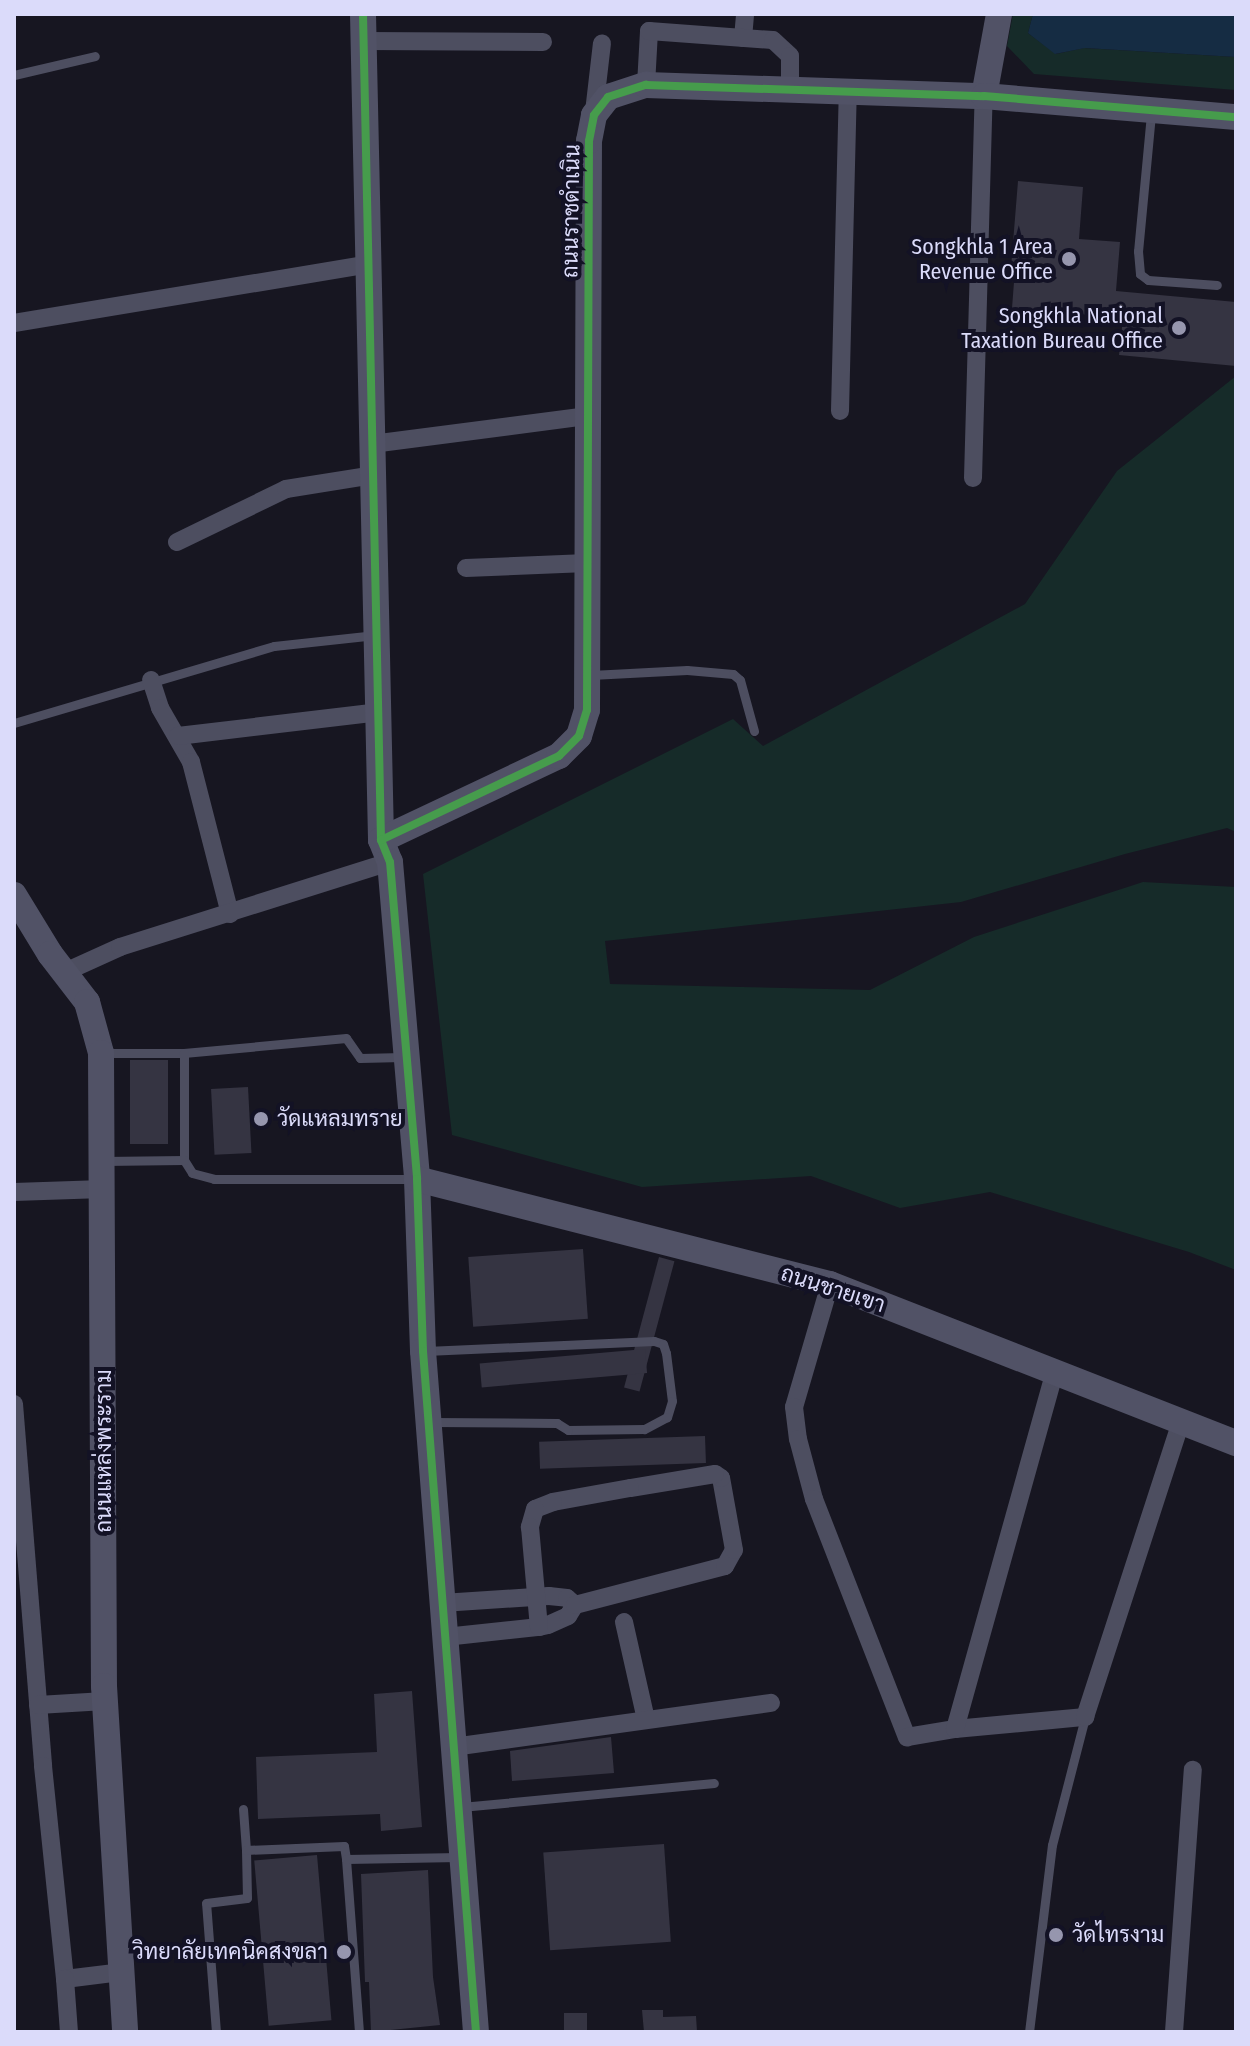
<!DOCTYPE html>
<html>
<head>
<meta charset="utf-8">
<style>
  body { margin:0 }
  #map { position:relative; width:1250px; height:2046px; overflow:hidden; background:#171621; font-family:"Fira Sans Condensed",Sarabun,sans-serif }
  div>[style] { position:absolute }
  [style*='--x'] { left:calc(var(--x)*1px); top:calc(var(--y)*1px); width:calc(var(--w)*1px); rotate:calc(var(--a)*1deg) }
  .green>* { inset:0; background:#162b29 }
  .water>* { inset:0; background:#152c43 }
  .building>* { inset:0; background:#353442; transform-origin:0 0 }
  .lane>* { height:9px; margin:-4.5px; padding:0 4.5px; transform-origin:4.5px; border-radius:4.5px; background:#4d4e60 }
  .street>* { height:18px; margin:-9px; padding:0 9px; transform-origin:9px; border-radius:9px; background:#4d4e60 }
  .secondary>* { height:26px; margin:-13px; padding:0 13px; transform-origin:13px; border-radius:13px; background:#515266 }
  .cycleway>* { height:8px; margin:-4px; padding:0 4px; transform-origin:4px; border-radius:4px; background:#469c4c }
  .dots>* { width:22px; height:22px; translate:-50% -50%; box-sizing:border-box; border:4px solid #131225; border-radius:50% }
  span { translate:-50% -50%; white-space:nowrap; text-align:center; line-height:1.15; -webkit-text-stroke:8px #131225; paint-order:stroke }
  .street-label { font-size:22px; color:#dbdbfa }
  .poi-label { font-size:22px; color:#dbdbfa }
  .right { translate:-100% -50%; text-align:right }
  .left { translate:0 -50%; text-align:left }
  .frame { position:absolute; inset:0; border:16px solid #dbdbfa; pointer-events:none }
</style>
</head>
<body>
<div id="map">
  <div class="green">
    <div style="clip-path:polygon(1013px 14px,1033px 14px,1028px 33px,1056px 54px,1084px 48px,1236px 57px,1236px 90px,1034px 74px,1007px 46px)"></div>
    <div style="clip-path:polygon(1236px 376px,1236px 832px,1227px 828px,1125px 854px,961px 902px,605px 941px,610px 984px,870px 990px,974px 937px,1143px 882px,1236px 887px,1236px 1270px,1189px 1252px,990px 1192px,900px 1208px,811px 1176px,642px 1187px,452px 1135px,423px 874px,733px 719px,763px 746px,1025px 604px,1117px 471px)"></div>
  </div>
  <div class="water">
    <div style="clip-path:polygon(1033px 14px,1236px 14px,1236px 57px,1085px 48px,1055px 54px,1028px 33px)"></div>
  </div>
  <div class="building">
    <div style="clip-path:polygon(1018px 181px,1083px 187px,1079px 239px,1120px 242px,1116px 291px,1236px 302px,1236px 366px,1119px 355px,1123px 318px,1012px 308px,1014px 282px,1010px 280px)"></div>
    <div style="left:130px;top:1060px;width:38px;height:84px"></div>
    <div style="left:248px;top:1087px;width:66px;height:37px;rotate:87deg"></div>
    <div style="left:583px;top:1249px;width:70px;height:115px;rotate:86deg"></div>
    <div style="left:659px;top:1257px;width:16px;height:135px;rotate:15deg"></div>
    <div style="left:645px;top:1349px;width:24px;height:166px;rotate:85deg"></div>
    <div style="left:705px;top:1436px;width:27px;height:166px;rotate:88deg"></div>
    <div style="clip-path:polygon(412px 1691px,422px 1827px,381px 1831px,380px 1814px,258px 1819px,256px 1757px,377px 1752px,374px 1694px)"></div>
    <div style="clip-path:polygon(611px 1737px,614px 1773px,512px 1781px,510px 1751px)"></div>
    <div style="left:664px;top:1844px;width:98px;height:121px;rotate:86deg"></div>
    <div style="left:317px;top:1855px;width:166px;height:63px;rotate:85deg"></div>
    <div style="clip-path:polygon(428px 1870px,433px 1977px,440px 2025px,371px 2032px,369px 1982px,365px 1982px,361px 1874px)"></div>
    <div style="clip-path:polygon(642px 2010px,663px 2010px,663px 2017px,696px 2016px,697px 2032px,644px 2032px)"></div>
    <div style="left:587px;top:2013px;width:19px;height:23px;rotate:90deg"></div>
  </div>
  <div class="lane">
    <div style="--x:14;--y:75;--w:83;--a:-13.2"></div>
    <div style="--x:1151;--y:114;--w:138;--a:95.4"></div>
    <div style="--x:1138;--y:251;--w:23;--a:85"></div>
    <div style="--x:1140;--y:274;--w:10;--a:37"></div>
    <div style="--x:1148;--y:280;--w:69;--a:4.1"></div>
    <div style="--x:591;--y:675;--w:96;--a:-3"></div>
    <div style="--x:687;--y:670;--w:46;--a:5"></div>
    <div style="--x:733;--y:674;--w:9;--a:41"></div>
    <div style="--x:740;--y:680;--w:53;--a:74.6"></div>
    <div style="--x:14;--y:723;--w:271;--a:-16.5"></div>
    <div style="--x:274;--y:646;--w:102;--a:-6.2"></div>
    <div style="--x:105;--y:1053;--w:79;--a:0"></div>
    <div style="--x:403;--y:1057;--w:43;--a:178.7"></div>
    <div style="--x:360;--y:1058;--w:24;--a:-125"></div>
    <div style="--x:346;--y:1038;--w:163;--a:174.7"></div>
    <div style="--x:184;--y:1053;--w:107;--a:90"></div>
    <div style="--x:184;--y:1160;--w:15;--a:58"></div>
    <div style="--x:192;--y:1173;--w:23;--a:15"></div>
    <div style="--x:214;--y:1179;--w:200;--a:0"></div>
    <div style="--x:103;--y:1161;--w:81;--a:-0.7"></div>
    <div style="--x:426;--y:1351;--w:228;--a:-2.5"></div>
    <div style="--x:654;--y:1341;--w:9;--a:18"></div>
    <div style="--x:663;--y:1344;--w:9;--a:72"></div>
    <div style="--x:666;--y:1353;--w:48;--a:82.9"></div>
    <div style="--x:672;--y:1401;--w:17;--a:107"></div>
    <div style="--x:667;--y:1417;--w:26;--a:152"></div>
    <div style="--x:644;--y:1429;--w:76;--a:179.2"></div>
    <div style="--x:568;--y:1430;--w:13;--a:-148"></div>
    <div style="--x:557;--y:1423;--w:125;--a:-179.5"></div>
    <div style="--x:461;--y:1807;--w:254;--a:-5.4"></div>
    <div style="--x:243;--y:1809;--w:41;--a:85.8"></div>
    <div style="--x:216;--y:2032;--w:129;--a:-94.4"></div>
    <div style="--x:206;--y:1903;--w:41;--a:-7"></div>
    <div style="--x:247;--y:1898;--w:48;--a:-91.2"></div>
    <div style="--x:246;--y:1850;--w:98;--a:-2.3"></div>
    <div style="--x:344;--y:1846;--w:13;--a:81"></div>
    <div style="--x:359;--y:2032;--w:173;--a:-94.3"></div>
    <div style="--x:346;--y:1859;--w:113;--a:-1"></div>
    <div style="--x:1029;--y:2032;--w:188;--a:-83"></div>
    <div style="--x:1052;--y:1845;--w:132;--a:-75.5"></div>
  </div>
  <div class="street">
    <div style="--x:743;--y:38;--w:24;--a:-85"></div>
    <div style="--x:364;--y:41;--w:179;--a:0.3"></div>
    <div style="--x:646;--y:85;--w:54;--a:-86.8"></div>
    <div style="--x:649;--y:31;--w:124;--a:4.2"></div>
    <div style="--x:773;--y:40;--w:23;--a:43"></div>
    <div style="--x:790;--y:56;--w:34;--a:90"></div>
    <div style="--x:594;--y:112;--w:69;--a:-83.4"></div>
    <div style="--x:14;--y:323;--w:360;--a:-9.4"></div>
    <div style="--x:840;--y:411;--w:320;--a:-88.6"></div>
    <div style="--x:372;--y:444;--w:218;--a:-7.4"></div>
    <div style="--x:973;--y:478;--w:382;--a:-88.4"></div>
    <div style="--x:177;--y:542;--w:121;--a:-25.9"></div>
    <div style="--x:286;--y:489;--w:88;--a:-9.1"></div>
    <div style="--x:466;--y:568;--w:121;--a:-2.4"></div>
    <div style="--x:151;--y:680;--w:29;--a:72"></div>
    <div style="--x:160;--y:708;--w:62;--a:60.1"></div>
    <div style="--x:191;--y:762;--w:157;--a:75.6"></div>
    <div style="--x:178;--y:736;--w:201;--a:-6.8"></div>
    <div style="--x:65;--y:972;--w:60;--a:-24.4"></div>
    <div style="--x:120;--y:947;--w:283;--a:-17.5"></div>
    <div style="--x:14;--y:1192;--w:89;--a:-1.9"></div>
    <div style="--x:830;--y:1284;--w:128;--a:106.3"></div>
    <div style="--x:794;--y:1407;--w:32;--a:83"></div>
    <div style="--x:798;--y:1439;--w:62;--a:75.1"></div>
    <div style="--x:814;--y:1499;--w:256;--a:68.7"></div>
    <div style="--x:907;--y:1737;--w:49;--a:-9.5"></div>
    <div style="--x:955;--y:1729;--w:131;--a:-5.3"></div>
    <div style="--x:1085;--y:1717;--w:310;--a:-72"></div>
    <div style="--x:14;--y:1404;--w:363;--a:85.4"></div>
    <div style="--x:43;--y:1766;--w:214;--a:84.1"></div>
    <div style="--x:65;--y:1979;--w:56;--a:-7.1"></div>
    <div style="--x:442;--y:1603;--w:107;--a:-3.7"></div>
    <div style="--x:549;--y:1596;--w:18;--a:6"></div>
    <div style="--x:567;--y:1598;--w:11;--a:41"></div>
    <div style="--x:624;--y:1622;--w:100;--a:77.3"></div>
    <div style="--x:445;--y:1637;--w:95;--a:-6.1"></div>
    <div style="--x:539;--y:1627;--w:9;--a:-13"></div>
    <div style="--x:548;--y:1625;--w:22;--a:-24"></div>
    <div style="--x:568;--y:1616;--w:13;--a:-58"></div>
    <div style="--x:575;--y:1605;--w:155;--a:-14.6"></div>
    <div style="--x:725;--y:1566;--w:18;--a:-61"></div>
    <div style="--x:734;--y:1550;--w:73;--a:-100.2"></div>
    <div style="--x:721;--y:1478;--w:7;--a:-146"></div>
    <div style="--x:715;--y:1474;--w:86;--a:170.6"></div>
    <div style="--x:630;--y:1488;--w:78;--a:169.7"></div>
    <div style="--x:553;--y:1502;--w:19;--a:159"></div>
    <div style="--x:535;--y:1509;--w:19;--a:106"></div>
    <div style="--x:530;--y:1527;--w:100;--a:84.9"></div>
    <div style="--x:38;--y:1705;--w:67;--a:-3.4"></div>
    <div style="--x:955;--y:1729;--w:372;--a:-74.4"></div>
    <div style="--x:453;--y:1747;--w:321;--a:-7.9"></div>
    <div style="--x:65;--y:1979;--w:53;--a:85.7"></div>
    <div style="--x:1174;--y:2032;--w:263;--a:-85.9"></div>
  </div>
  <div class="secondary">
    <div style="--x:363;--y:14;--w:826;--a:88.75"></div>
    <div style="--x:381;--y:840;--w:24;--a:68"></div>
    <div style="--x:390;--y:862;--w:318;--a:85.1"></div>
    <div style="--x:417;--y:1179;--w:172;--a:88"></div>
    <div style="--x:423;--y:1351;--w:683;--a:85.55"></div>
    <div style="--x:984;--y:96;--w:83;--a:-79.6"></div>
    <div style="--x:381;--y:840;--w:197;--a:-25.3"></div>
    <div style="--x:559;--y:756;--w:28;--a:-45"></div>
    <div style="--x:579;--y:736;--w:27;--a:-73"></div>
    <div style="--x:587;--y:710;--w:569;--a:-89.8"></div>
    <div style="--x:589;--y:141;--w:26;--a:-79"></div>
    <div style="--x:594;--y:115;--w:23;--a:-52"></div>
    <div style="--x:608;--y:97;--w:40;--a:-18"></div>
    <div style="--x:646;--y:85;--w:338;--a:1.9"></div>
    <div style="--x:984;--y:96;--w:253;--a:4.8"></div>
    <div style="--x:14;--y:895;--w:69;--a:58.6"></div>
    <div style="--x:50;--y:954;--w:61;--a:52.4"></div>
    <div style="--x:87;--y:1002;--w:53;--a:74.6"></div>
    <div style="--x:101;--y:1053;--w:633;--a:89.73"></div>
    <div style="--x:104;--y:1686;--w:347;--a:86.5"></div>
    <div style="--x:417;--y:1179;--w:426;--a:14.3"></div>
    <div style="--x:830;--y:1284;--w:436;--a:21.4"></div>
  </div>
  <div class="cycleway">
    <div style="--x:363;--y:14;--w:826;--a:88.75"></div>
    <div style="--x:381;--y:840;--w:24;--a:68"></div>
    <div style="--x:390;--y:862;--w:318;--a:85.1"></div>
    <div style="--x:417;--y:1179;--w:172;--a:88"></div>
    <div style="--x:423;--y:1351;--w:683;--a:85.55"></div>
    <div style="--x:381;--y:840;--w:197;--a:-25.3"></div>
    <div style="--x:559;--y:756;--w:28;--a:-45"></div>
    <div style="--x:579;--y:736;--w:27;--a:-73"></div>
    <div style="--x:587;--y:710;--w:569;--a:-89.8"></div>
    <div style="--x:589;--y:141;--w:26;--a:-79"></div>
    <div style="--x:594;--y:115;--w:23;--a:-52"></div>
    <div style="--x:608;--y:97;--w:40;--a:-18"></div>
    <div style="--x:646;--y:85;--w:338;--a:1.9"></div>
    <div style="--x:984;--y:96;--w:253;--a:4.8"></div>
  </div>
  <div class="dots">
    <div style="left:1069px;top:259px;background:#9696ae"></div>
    <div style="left:1179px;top:328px;background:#9696ae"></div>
    <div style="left:261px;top:1119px;background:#9696ae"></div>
    <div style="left:1056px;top:1935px;background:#9696ae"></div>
    <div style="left:344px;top:1952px;background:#9696ae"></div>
  </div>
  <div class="street-label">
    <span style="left:571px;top:211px;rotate:-89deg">ถนนราชดำเนิน</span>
    <span style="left:833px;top:1289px;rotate:18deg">ถนนชายเขา</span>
    <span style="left:104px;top:1451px;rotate:-90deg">ถนนแหล่งพระราม</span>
  </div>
  <div class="poi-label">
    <span class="right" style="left:1053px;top:259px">Songkhla 1 Area<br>Revenue Office</span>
    <span class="right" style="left:1163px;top:328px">Songkhla National<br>Taxation Bureau Office</span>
    <span class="left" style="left:277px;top:1119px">วัดแหลมทราย</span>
    <span class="left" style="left:1072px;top:1935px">วัดไทรงาม</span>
    <span class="right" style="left:328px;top:1952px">วิทยาลัยเทคนิคสงขลา</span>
  </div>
  <div class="frame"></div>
</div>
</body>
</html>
